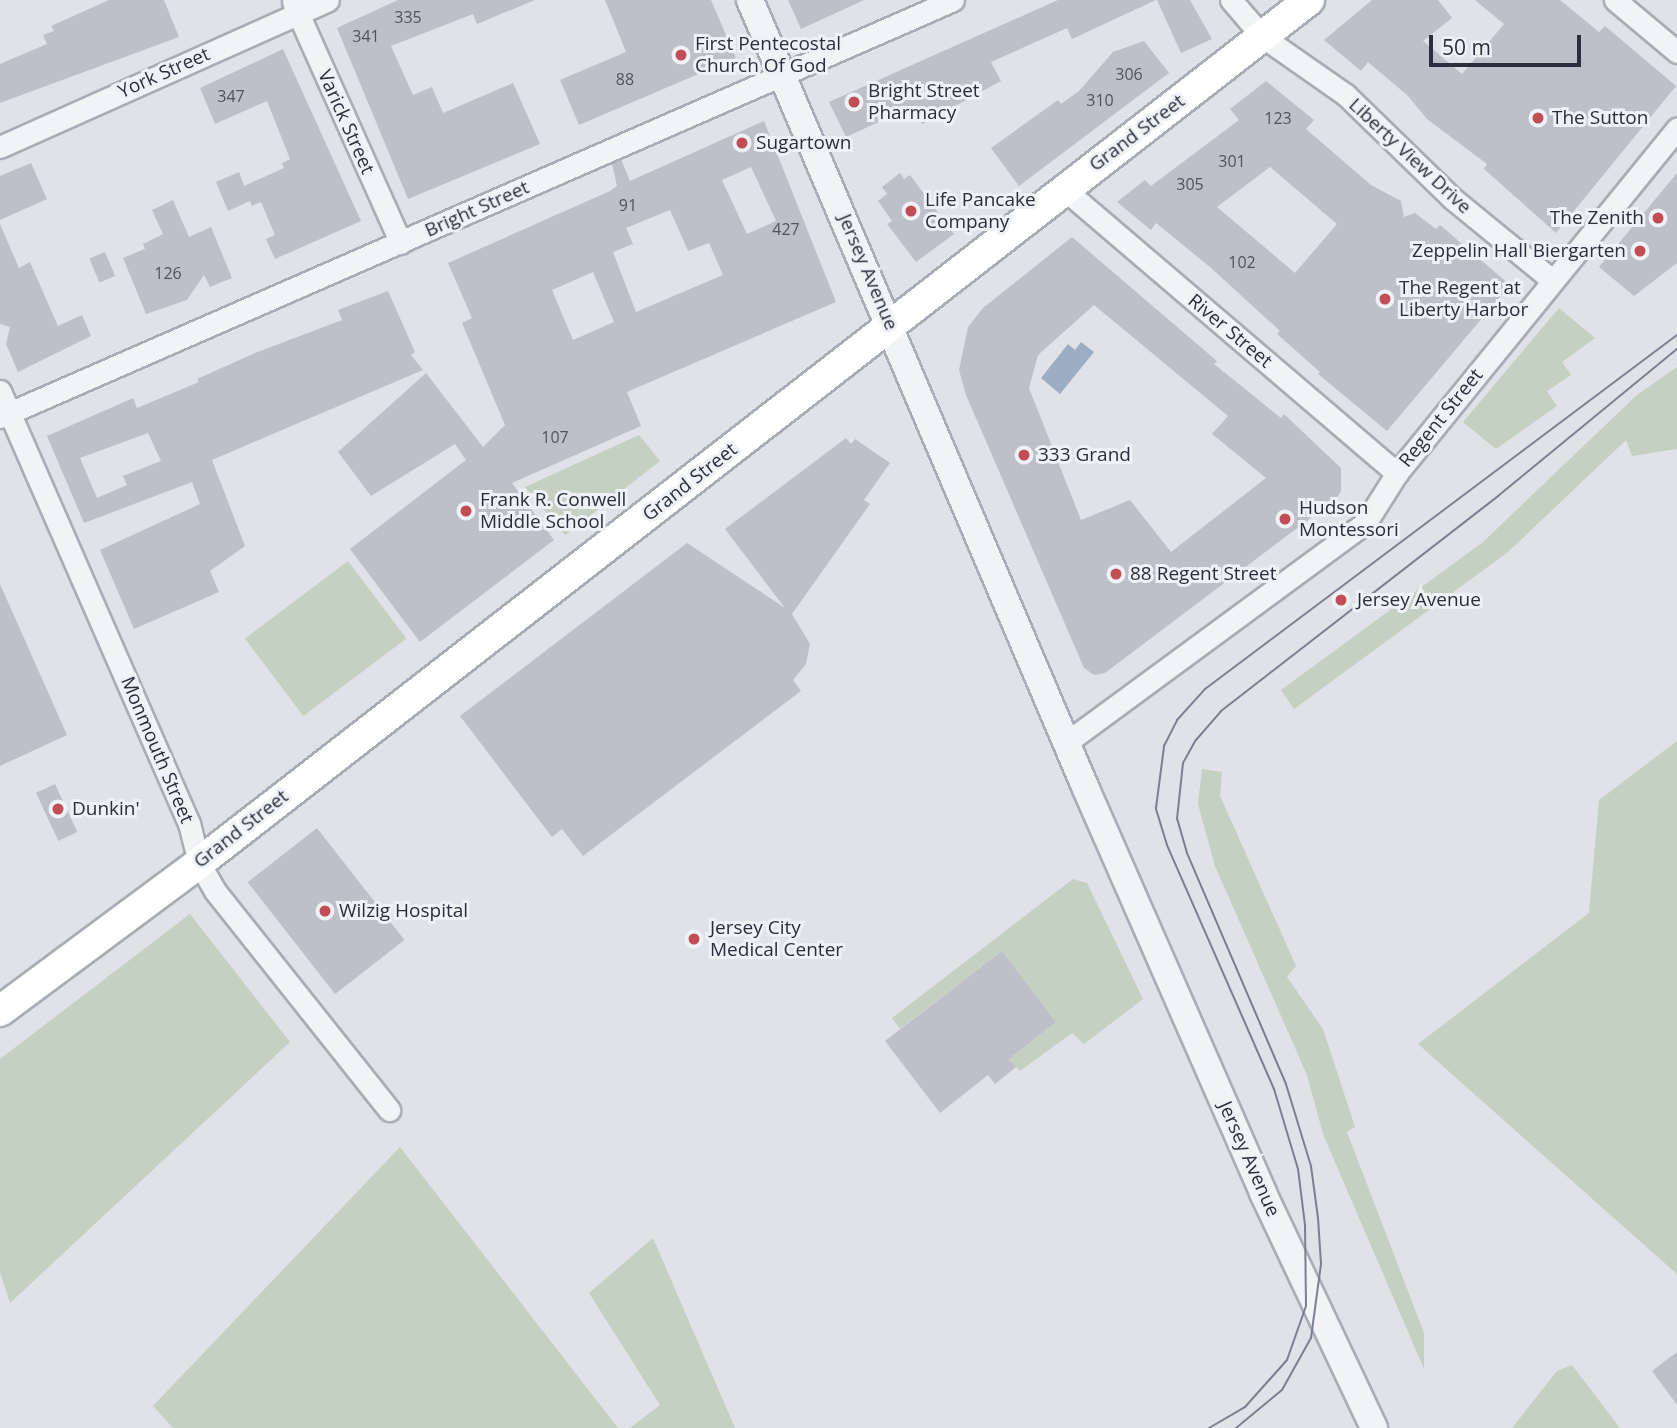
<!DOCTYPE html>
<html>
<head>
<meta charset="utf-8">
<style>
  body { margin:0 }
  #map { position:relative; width:1677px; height:1428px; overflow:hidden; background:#dfe2e7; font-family:"Open Sans",sans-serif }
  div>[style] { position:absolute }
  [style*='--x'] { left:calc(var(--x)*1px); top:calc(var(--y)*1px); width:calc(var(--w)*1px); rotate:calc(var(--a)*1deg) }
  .green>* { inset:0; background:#c4d0c1; transform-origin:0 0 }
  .water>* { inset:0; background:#9dadc4 }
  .building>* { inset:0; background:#bdc0c9; transform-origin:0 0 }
  .roads { filter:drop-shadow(2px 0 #a8acb4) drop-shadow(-2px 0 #a8acb4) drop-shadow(0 2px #a8acb4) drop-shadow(0 -2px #a8acb4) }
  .minor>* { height:21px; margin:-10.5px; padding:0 10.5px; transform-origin:10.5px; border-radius:10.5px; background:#f1f3f6 }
  .tertiary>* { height:26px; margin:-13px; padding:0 13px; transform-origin:13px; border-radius:13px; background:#f1f3f6 }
  .secondary>* { height:30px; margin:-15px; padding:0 15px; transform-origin:15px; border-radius:15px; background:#fff }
  .tram>* { height:2px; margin:-1px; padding:0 1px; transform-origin:1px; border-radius:1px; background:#7a808f }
  .dots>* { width:19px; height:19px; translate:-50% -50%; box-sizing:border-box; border:4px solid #eef1f5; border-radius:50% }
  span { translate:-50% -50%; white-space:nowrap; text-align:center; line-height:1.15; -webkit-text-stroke:6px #eef1f5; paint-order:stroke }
  .number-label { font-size:16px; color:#4e5360 }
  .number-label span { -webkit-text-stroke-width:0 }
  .poi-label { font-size:19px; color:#292f3d }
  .left { translate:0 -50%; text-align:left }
  .right { translate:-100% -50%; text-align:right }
  .street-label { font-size:19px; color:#292f3d }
  .scale { position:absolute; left:1429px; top:35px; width:152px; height:32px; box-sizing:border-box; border:4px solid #292f3d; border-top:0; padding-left:9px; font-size:21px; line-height:24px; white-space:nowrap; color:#292f3d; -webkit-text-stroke:5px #eef1f5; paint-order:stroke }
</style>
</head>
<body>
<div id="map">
  <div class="green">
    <div style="clip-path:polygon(1559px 308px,1595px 338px,1562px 362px,1571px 375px,1547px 391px,1557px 406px,1496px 449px,1463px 422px)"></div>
    <div style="clip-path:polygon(1677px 367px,1677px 449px,1632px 456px,1626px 440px,1508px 552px,1294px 709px,1281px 690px,1483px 542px,1637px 395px)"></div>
    <div style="clip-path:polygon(639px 435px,660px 461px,565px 535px,525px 487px)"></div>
    <div style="left:348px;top:561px;width:97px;height:129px;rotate:53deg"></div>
    <div style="clip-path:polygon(1677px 741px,1677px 1274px,1418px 1044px,1589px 913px,1599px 800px)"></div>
    <div style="clip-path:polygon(1202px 769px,1222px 772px,1220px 796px,1296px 966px,1287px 977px,1323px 1029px,1355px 1127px,1347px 1132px,1424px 1333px,1424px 1369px,1323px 1134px,1307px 1075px,1215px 866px,1198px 804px)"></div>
    <div style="clip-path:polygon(1073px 879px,1087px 883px,1143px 999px,1084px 1044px,1072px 1033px,1020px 1071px,1009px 1059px,1056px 1022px,1002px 951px,900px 1029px,892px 1018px)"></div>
    <div style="clip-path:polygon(190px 914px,290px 1042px,10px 1303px,0 1272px,0 1059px)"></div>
    <div style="clip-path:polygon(400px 1147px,618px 1428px,173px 1428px,153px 1406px)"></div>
    <div style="clip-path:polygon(653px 1238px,735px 1428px,630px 1428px,660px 1405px,589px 1293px)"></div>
    <div style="clip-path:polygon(1572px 1365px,1620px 1428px,1512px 1428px,1557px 1371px)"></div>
  </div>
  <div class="water">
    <div style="clip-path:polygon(1081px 342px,1094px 352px,1060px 394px,1041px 378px,1068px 344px,1075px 350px)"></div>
  </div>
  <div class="building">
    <div style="clip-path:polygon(109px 0,164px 0,179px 37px,0 103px,0 64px,47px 44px,43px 35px,54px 31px,51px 26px)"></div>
    <div style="clip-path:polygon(398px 0,535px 0,477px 24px,473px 14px,391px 46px,413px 95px,432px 87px,443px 113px,513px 83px,540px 144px,408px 199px,337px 28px)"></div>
    <div style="clip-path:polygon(605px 0,711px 0,736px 58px,579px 125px,560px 80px,626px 52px)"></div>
    <div style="clip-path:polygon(788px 0,864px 0,801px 29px)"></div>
    <div style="clip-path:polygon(1058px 0,1156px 0,1072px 39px,1067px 28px,991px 62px,1001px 81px,922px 124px,914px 106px,846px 137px,829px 102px)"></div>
    <div style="clip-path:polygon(1157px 0,1190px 0,1212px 39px,1181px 53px)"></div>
    <div style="clip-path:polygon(1372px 0,1438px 0,1452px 18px,1423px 41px,1462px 74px,1504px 24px,1475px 0,1560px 0,1599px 32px,1605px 26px,1676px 86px,1556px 233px,1484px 169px,1487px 164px,1427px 119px,1407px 95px,1368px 62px,1361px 71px,1324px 40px)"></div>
    <div style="clip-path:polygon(1144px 41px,1169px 73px,1019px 186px,991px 148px,1058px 100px,1061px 104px,1079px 91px,1113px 52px)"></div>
    <div style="clip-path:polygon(283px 49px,361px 221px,275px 259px,266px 239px,275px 235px,261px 202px,252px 206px,250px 201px,228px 211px,216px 182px,239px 172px,244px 186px,284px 168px,282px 163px,290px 159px,267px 101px,215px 124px,200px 88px)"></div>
    <div style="clip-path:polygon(evenodd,1266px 81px,1314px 120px,1306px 129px,1371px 185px,1401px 201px,1404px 217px,1415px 213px,1436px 229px,1440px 225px,1510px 285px,1387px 431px,1318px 374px,1320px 372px,1277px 334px,1280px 331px,1210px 267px,1156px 223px,1151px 230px,1117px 202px,1145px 180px,1151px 186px,1239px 120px,1230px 109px,1266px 81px,1270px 167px,1337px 224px,1295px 273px,1217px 207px,1270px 167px)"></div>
    <div style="clip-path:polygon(evenodd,764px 121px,836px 302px,627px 392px,641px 426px,512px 483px,554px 540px,420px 642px,350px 549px,466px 460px,455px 444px,371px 496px,338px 452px,426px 373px,483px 447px,505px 425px,462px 323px,472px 318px,448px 263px,610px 191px,617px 186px,612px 164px,621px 159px,630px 181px,764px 121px,751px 167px,776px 221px,747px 234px,722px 180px,751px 167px,764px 121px,670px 210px,688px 251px,709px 243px,723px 275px,636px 312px,613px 252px,633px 244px,626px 228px,670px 210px,764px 121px,593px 272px,614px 322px,573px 340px,552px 290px,593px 272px)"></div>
    <div style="clip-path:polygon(31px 163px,47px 199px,0 220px,0 176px)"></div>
    <div style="clip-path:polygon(900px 173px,904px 179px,910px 175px,954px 234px,916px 262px,887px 224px,892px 221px,878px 201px,887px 194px,882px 187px)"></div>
    <div style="clip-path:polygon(1677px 173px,1677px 263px,1634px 296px,1599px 267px)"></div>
    <div style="clip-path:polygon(173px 200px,189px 237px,211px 227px,232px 278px,210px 287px,204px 275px,187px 300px,146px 314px,123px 258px,145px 249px,143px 244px,163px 234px,152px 210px)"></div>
    <div style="clip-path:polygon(0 224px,19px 268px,30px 262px,58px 326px,82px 315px,91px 336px,18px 372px,6px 344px,10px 327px,0 324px)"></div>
    <div style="clip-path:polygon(evenodd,1072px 237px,1217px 361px,1214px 364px,1281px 418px,1284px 414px,1341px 468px,1341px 491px,1337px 498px,1105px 673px,1094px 675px,1084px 668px,966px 395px,959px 370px,968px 327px,983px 308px,1072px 237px,1094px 305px,1228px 416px,1212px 434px,1266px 478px,1171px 552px,1130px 500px,1081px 520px,1029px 388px,1038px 355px,1094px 305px)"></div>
    <div style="left:105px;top:252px;width:26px;height:17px;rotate:67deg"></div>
    <div style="clip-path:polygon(evenodd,388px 291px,415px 352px,411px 355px,423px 370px,212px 460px,245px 546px,210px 571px,219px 592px,134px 629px,100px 550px,200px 504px,192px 482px,84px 523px,47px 436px,133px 398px,137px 408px,199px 382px,197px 379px,255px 353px,342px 320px,338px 310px,388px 291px,148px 433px,161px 461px,123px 476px,127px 485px,97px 498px,80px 458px,148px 433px)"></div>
    <div style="clip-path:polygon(846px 438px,851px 444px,855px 439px,890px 463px,864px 500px,870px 504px,792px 614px,810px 644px,806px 664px,793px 680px,801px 691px,583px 856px,562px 829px,552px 837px,460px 716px,687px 543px,785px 608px,725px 529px)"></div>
    <div style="clip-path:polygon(0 584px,67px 735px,0 766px)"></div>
    <div style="left:55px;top:784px;width:53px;height:21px;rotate:65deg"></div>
    <div style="left:317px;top:828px;width:142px;height:88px;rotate:52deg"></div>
    <div style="clip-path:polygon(1002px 951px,1056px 1022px,1009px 1059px,1016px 1067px,995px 1084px,988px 1075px,940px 1113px,885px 1041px)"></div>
    <div style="clip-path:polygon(1677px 1352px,1677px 1405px,1652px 1371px)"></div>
  </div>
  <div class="roads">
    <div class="minor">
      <div style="--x:1231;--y:0;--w:49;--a:49.1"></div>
      <div style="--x:1263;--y:37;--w:101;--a:34.9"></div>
      <div style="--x:1346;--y:95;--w:149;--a:44.2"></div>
      <div style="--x:1453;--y:199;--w:128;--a:39.3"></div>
      <div style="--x:1615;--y:0;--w:81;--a:40"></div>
      <div style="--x:293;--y:2;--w:264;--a:65.9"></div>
      <div style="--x:0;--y:147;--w:359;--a:-24.1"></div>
      <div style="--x:1064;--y:189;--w:438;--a:40.5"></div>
      <div style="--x:0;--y:391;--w:472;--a:66.4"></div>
      <div style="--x:189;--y:823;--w:41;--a:76"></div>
      <div style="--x:199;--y:863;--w:32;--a:60"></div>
      <div style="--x:215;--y:891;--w:280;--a:51.5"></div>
      <div style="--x:0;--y:417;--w:1040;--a:-23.63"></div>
      <div style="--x:1067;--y:742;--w:371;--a:-36.3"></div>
      <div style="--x:1366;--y:522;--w:58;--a:-57.7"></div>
      <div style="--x:1397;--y:473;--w:444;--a:-50.9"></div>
    </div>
    <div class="tertiary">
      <div style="--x:750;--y:0;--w:858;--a:66.93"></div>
      <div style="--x:1086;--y:789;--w:441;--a:66.3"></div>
      <div style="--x:1263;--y:1193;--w:260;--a:64.7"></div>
    </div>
    <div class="secondary">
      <div style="--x:0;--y:1011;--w:248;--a:-36.6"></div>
      <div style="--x:199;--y:863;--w:1406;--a:-37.86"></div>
    </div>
  </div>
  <div class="tram">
    <div style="--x:1209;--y:1428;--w:42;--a:-30.3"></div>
    <div style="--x:1245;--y:1407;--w:63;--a:-48.2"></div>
    <div style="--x:1287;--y:1360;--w:57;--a:-70.6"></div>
    <div style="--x:1306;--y:1306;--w:81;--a:-90.7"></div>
    <div style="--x:1305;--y:1225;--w:56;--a:-97.1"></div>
    <div style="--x:1298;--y:1169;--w:84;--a:-106.7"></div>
    <div style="--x:1274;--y:1089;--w:266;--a:-113.7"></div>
    <div style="--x:1167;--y:845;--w:39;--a:-107"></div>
    <div style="--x:1156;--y:808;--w:63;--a:-82.6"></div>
    <div style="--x:1164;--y:746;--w:29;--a:-63"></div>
    <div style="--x:1177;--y:720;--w:42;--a:-47.9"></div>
    <div style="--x:1205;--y:689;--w:590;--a:-36.87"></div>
    <div style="--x:1236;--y:1428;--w:60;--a:-39.6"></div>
    <div style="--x:1282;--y:1390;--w:60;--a:-60.9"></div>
    <div style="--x:1311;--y:1338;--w:75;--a:-82.3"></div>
    <div style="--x:1321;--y:1264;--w:46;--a:-93.7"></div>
    <div style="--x:1318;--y:1218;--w:52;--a:-97.7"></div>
    <div style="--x:1311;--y:1166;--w:86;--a:-107"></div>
    <div style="--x:1286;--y:1084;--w:251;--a:-113.2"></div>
    <div style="--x:1187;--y:853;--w:35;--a:-106"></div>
    <div style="--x:1177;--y:819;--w:56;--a:-83.9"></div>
    <div style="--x:1183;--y:763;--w:26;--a:-61"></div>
    <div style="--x:1196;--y:740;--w:38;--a:-49"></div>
    <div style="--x:1221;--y:711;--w:351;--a:-37.8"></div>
    <div style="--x:1498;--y:496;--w:232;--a:-39.4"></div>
  </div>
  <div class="dots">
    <div style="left:681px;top:55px;background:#c24e55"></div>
    <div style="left:854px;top:102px;background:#c24e55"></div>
    <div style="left:1538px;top:118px;background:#c24e55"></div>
    <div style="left:742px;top:143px;background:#c24e55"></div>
    <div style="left:911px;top:211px;background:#c24e55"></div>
    <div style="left:1658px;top:218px;background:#c24e55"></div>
    <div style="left:1640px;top:251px;background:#c24e55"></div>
    <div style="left:1385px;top:299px;background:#c24e55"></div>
    <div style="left:1024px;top:455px;background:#c24e55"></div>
    <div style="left:466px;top:511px;background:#c24e55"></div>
    <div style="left:1285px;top:519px;background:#c24e55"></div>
    <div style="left:1116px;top:574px;background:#c24e55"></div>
    <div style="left:1341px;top:600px;background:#c24e55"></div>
    <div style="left:58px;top:809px;background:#c24e55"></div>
    <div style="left:325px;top:911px;background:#c24e55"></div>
    <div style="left:694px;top:939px;background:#c24e55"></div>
  </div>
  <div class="number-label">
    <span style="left:408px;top:17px">335</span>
    <span style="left:366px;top:36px">341</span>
    <span style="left:1129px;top:74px">306</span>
    <span style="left:625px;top:79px">88</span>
    <span style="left:231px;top:96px">347</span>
    <span style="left:1100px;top:100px">310</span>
    <span style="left:1278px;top:118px">123</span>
    <span style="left:1232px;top:161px">301</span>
    <span style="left:1190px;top:184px">305</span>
    <span style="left:628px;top:205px">91</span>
    <span style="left:786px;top:229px">427</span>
    <span style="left:1242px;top:262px">102</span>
    <span style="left:168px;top:273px">126</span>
    <span style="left:555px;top:437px">107</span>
  </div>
  <div class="poi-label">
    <span class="left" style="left:695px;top:55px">First Pentecostal<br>Church Of God</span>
    <span class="left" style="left:868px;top:102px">Bright Street<br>Pharmacy</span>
    <span class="left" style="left:1552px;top:118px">The Sutton</span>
    <span class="left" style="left:756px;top:143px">Sugartown</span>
    <span class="left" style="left:925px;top:211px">Life Pancake<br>Company</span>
    <span class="right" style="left:1644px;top:218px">The Zenith</span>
    <span class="right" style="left:1626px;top:251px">Zeppelin Hall Biergarten</span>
    <span class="left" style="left:1399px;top:299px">The Regent at<br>Liberty Harbor</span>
    <span class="left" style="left:1038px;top:455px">333 Grand</span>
    <span class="left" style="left:480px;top:511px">Frank R. Conwell<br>Middle School</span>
    <span class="left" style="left:1299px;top:519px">Hudson<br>Montessori</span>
    <span class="left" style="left:1130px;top:574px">88 Regent Street</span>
    <span class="left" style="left:1357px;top:600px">Jersey Avenue</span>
    <span class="left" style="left:72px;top:809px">Dunkin'</span>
    <span class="left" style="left:339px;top:911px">Wilzig Hospital</span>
    <span class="left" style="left:710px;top:939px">Jersey City<br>Medical Center</span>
  </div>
  <div class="street-label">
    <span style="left:164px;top:73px;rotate:-24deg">York Street</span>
    <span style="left:346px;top:122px;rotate:66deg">Varick Street</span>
    <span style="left:1137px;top:133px;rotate:-37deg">Grand Street</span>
    <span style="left:1410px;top:156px;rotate:43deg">Liberty View Drive</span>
    <span style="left:477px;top:209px;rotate:-24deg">Bright Street</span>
    <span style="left:868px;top:272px;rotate:67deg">Jersey Avenue</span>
    <span style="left:1230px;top:331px;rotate:40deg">River Street</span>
    <span style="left:1441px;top:418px;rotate:-51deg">Regent Street</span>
    <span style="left:690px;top:482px;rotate:-38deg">Grand Street</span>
    <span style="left:157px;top:750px;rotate:67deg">Monmouth Street</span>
    <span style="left:241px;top:829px;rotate:-38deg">Grand Street</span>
    <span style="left:1249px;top:1159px;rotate:66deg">Jersey Avenue</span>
  </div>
  <div class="scale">50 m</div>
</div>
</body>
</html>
